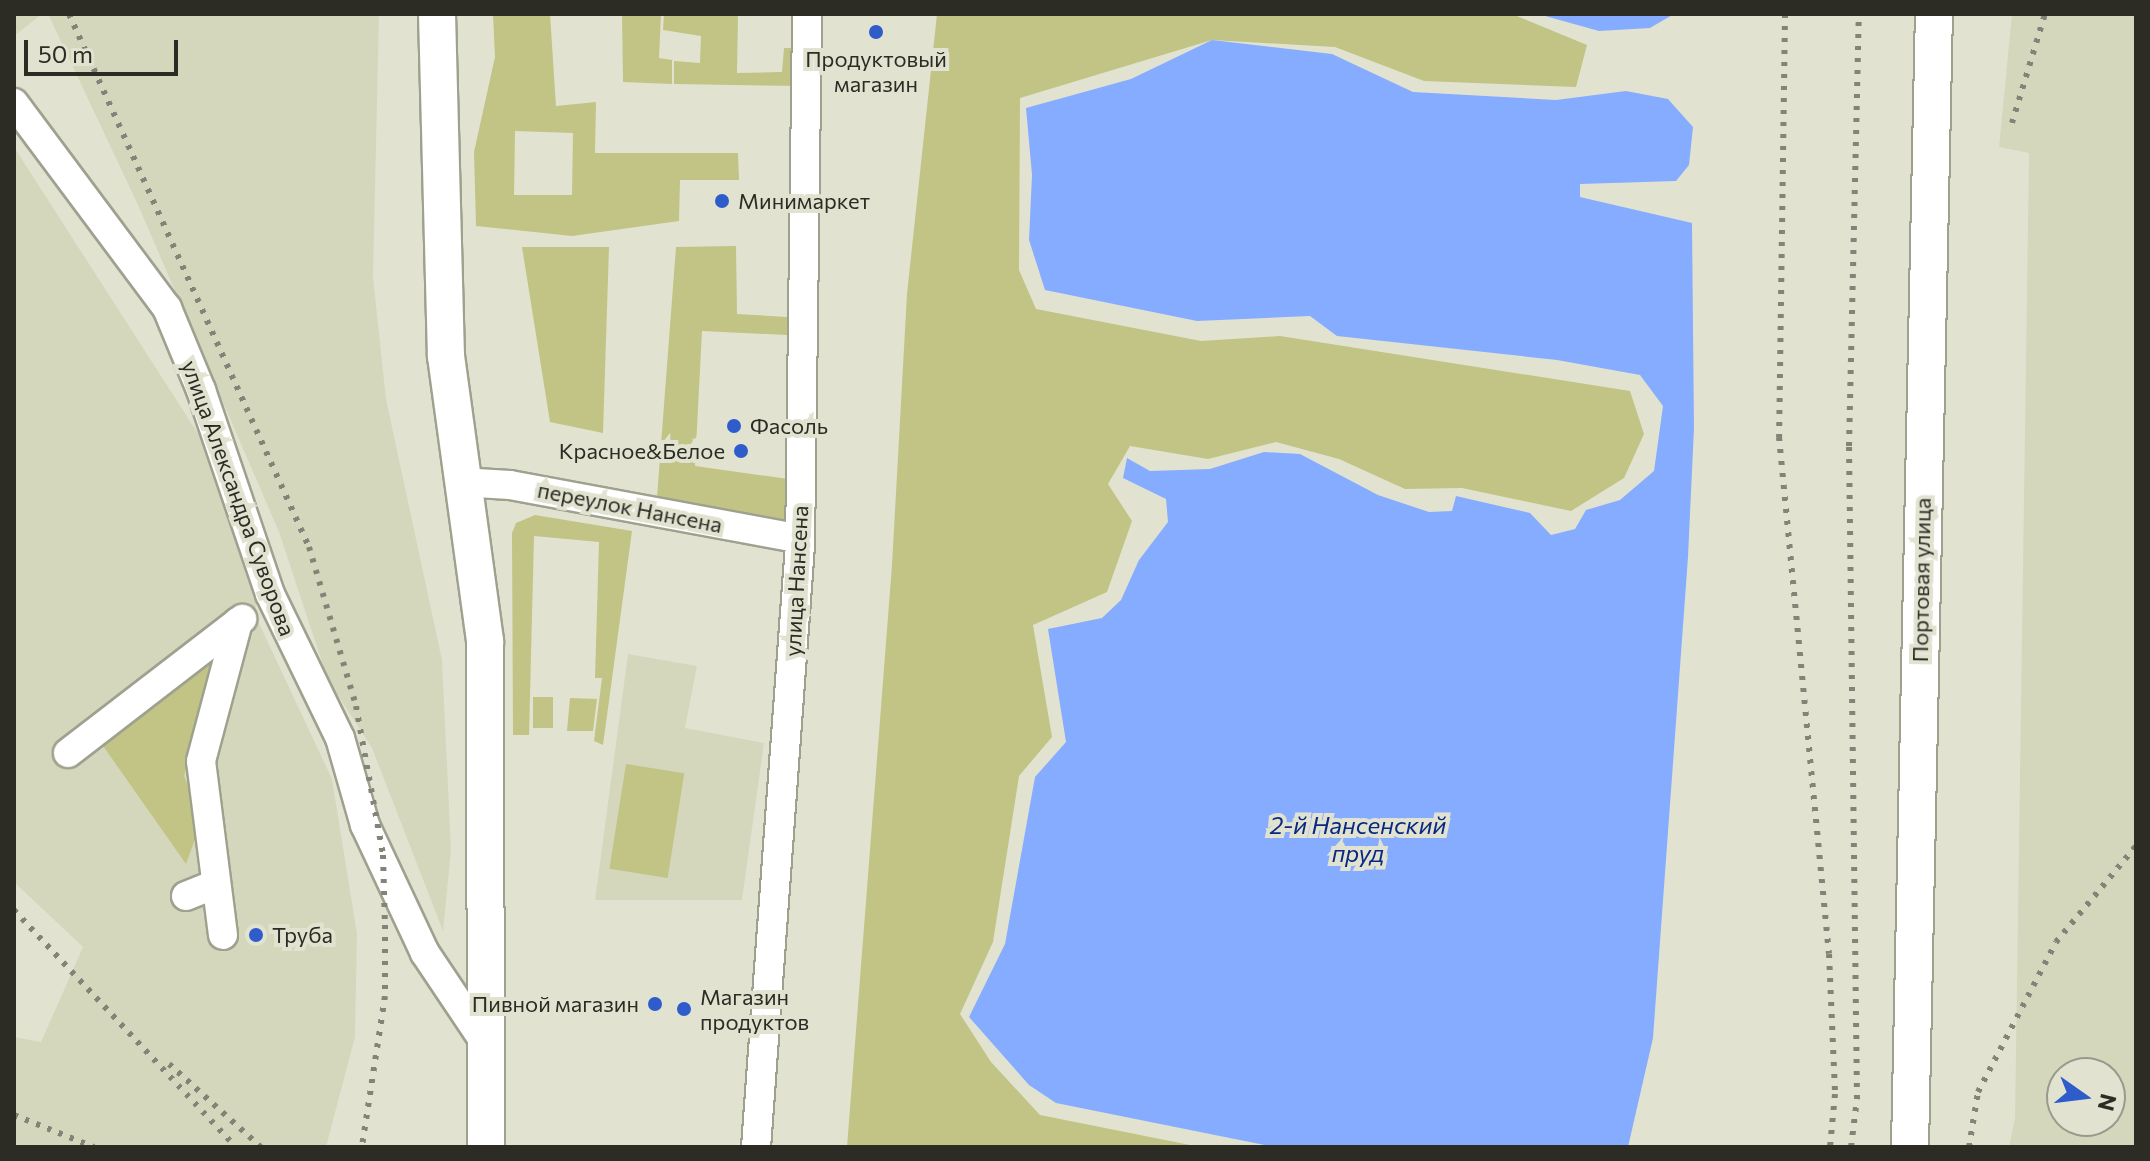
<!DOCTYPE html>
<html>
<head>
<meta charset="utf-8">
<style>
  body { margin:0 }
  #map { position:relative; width:2150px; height:1161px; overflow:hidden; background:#e1e3d0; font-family:Commissioner,sans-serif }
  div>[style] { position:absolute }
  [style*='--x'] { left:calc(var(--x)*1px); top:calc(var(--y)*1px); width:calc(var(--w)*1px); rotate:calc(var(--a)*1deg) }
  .built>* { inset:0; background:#d5d7bd }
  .green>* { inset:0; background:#c1c484; transform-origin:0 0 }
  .water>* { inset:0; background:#86acff }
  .roads { filter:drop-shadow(2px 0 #9fa18f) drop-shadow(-2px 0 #9fa18f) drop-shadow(0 2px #9fa18f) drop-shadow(0 -2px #9fa18f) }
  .minor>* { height:28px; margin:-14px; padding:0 14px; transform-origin:14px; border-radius:14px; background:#fff }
  .major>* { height:36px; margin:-18px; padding:0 18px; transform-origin:18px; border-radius:18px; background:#fff }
  .rail>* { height:6px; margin-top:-3px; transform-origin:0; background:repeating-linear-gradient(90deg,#838477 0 4px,transparent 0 12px) }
  .dots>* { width:22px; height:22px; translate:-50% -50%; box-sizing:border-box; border:4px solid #e1e3d0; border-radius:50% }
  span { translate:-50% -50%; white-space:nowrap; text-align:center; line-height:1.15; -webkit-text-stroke:8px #e1e3d0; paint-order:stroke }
  .poi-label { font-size:22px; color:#2c2c25 }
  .left { translate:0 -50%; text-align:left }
  .right { translate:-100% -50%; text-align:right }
  .street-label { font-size:22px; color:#2c2c25 }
  .water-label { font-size:24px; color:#092884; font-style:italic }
  .frame { position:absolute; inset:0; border:16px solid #2c2c25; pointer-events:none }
  .north { position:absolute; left:2046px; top:1057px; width:80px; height:80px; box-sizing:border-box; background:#e1e3d0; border:2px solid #999a8c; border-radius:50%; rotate:104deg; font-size:22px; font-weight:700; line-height:32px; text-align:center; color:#2c2c25 }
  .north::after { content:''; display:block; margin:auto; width:28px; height:36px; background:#2f5ccb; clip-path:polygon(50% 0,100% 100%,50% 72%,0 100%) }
  .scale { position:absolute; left:24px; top:40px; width:154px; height:36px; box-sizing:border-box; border:4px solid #2c2c25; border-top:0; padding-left:10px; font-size:24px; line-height:28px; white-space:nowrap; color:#2c2c25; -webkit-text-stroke:6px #e1e3d0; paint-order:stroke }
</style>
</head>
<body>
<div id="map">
  <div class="built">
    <div style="clip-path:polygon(14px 14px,42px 14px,14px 36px)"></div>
    <div style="clip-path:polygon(48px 14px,379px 14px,373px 277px,386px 399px,442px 660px,451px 850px,443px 931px,372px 748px,328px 680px,279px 532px,138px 205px)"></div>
    <div style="clip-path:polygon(evenodd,2012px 14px,2136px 14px,2136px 1147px,2009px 1147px,2015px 1118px,2029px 153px,1999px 147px,2012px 14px,2110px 1073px,2110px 1121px,2062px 1121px,2062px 1073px,2110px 1073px)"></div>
    <div style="clip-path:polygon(14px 147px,206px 446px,254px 581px,257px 619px,332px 779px,357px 934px,355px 1037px,326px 1147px,14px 1147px,14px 1037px,41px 1042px,83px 947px,14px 882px)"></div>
    <div style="clip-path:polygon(628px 654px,697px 666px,685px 728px,764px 743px,742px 900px,595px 900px)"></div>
  </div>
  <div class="green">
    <div style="clip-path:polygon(evenodd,493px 14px,550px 14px,556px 106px,596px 102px,595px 153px,738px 153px,739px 180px,680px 180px,679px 221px,572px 236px,476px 226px,474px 152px,495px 57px,493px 14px,515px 131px,573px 133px,572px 195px,514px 195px,515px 131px)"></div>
    <div style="clip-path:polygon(622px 14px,661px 14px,659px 58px,672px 60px,672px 84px,623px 82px)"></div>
    <div style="clip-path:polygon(664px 14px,738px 14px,737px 73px,782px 72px,784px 48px,801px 48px,802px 86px,674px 84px,674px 61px,700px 63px,701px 36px,663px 30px)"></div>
    <div style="clip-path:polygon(937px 14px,1512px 14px,1587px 45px,1576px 87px,1424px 81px,1335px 47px,1212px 40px,1020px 98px,1019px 270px,1036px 309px,1201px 341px,1280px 336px,1630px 391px,1644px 434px,1624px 478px,1571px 511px,1462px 488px,1405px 489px,1339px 459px,1276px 442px,1208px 459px,1130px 446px,1108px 484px,1132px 521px,1107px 592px,1033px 625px,1052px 737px,1019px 776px,993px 942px,960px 1014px,991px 1062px,1040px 1115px,1200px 1147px,847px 1147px,892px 565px,907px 294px)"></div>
    <div style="clip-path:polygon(736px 246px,737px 314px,787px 317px,787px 335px,702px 331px,695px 466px,788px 479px,788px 521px,657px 497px,676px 247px)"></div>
    <div style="clip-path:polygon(522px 247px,609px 247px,603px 433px,550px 422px)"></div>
    <div style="clip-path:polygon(535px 515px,632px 531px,603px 745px,594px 741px,602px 678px,595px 678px,599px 542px,534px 536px,529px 735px,513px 735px,512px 533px,516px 523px)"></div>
    <div style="clip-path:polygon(214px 662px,217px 666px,184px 776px,202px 820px,186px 864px,101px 743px)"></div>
    <div style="left:533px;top:697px;width:20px;height:31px"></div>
    <div style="clip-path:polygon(570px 698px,597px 699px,593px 731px,567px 731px)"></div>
    <div style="left:626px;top:764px;width:59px;height:106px;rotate:9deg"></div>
  </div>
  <div class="water">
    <div style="clip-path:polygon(1538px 14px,1674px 14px,1650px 28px,1599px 31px)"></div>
    <div style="clip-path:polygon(1212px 40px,1332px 54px,1413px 92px,1556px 100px,1626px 91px,1668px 99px,1693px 127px,1689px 165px,1676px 181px,1580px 184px,1580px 197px,1692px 223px,1694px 428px,1688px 557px,1653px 1038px,1628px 1147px,1275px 1147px,1056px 1103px,1029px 1085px,969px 1017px,1005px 944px,1035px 777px,1066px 742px,1048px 629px,1102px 618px,1121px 600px,1139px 560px,1168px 522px,1166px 499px,1123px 478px,1127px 458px,1150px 471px,1210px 469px,1264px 452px,1300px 454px,1378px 495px,1429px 512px,1452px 511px,1456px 496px,1530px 513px,1551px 535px,1575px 529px,1586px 510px,1620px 500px,1654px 471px,1663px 406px,1640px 375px,1557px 360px,1337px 336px,1310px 316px,1197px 321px,1045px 290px,1029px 240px,1032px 175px,1026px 108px,1131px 79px)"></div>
  </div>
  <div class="roads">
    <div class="minor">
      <div style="--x:14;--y:103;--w:256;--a:53.3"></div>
      <div style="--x:167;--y:308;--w:89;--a:67.5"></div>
      <div style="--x:201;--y:390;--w:215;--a:71.3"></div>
      <div style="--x:270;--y:594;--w:160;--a:64.1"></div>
      <div style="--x:340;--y:738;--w:91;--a:74"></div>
      <div style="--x:365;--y:825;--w:141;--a:64.9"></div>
      <div style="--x:425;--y:953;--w:110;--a:56.2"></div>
      <div style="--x:460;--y:482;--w:50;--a:3.4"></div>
      <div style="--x:510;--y:485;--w:295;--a:10.5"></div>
      <div style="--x:68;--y:753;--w:220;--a:-37.6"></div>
      <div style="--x:186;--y:896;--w:32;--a:-22"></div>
      <div style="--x:223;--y:935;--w:175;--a:-97.2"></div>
      <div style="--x:201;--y:761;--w:144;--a:-75.1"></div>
      <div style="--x:756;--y:1147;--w:604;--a:-85.82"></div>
      <div style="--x:800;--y:545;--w:531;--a:-89.24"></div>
    </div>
    <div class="major">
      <div style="--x:437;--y:14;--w:342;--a:88.5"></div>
      <div style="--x:446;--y:356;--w:288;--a:82.2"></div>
      <div style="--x:485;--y:641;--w:506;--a:89.89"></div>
      <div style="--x:1910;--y:1147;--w:1133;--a:-88.79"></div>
    </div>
  </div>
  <div class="rail">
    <div style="--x:69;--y:14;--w:585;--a:65.76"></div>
    <div style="--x:309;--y:547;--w:166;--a:73.5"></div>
    <div style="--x:356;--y:706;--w:151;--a:79.7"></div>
    <div style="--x:383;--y:855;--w:70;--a:88.4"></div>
    <div style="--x:385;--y:925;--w:71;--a:90"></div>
    <div style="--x:385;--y:996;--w:153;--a:98.7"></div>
    <div style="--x:1785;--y:14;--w:423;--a:90.8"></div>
    <div style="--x:1779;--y:437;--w:519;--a:84.48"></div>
    <div style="--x:1829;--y:954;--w:140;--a:87.5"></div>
    <div style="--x:1835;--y:1094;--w:53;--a:95.4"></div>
    <div style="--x:2012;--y:123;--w:114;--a:-73.2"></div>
    <div style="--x:14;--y:910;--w:325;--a:46.9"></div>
    <div style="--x:169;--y:1064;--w:124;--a:42.1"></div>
    <div style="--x:14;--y:1115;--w:86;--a:21.8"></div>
    <div style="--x:1851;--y:1147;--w:48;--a:-82.9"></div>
    <div style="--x:1857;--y:1099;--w:653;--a:-90.7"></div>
    <div style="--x:1849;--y:446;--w:432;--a:-88.7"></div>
    <div style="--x:1969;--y:1147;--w:56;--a:-80.7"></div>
    <div style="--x:1978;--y:1092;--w:169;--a:-62.5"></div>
    <div style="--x:2056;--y:942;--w:125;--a:-50.2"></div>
  </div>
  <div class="dots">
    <div style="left:876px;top:32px;background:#2f5ccb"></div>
    <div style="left:722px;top:201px;background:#2f5ccb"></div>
    <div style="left:734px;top:426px;background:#2f5ccb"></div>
    <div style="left:741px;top:451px;background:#2f5ccb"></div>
    <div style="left:256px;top:935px;background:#2f5ccb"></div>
    <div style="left:655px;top:1004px;background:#2f5ccb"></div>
    <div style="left:684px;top:1009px;background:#2f5ccb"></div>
  </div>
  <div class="poi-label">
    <span style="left:876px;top:71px">Продуктовый<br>магазин</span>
    <span class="left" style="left:738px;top:201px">Минимаркет</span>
    <span class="left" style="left:750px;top:426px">Фасоль</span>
    <span class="right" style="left:725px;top:451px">Красное&amp;Белое</span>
    <span class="left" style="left:272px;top:935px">Труба</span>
    <span class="left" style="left:700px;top:1009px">Магазин<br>продуктов</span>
    <span class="right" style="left:639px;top:1004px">Пивной магазин</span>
  </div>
  <div class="street-label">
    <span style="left:239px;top:498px;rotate:70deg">улица Александра Суворова</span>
    <span style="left:630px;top:507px;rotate:11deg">переулок Нансена</span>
    <span style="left:1921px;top:580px;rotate:-89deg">Портовая улица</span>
    <span style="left:796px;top:581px;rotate:-87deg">улица Нансена</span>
  </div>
  <div class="water-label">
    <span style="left:1358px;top:839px">2-й Нансенский<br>пруд</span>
  </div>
  <div class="frame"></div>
  <div class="north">N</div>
  <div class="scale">50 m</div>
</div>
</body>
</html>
